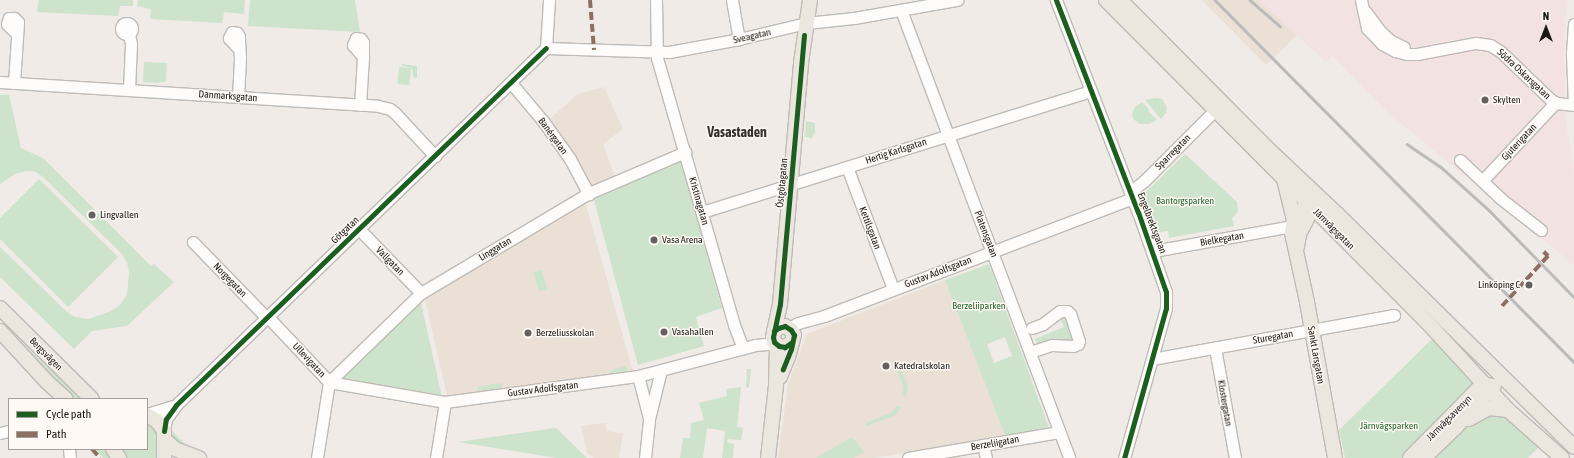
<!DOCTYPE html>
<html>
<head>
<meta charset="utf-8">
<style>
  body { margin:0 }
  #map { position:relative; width:1574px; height:458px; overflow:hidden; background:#f0ebe6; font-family:"Asap Condensed",sans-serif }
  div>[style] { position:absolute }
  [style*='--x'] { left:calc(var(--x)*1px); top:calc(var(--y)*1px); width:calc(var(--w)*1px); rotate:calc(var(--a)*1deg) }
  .industrial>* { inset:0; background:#f3e2e2 }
  .built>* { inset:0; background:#eae0d5 }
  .green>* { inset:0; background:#cee3cb; transform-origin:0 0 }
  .roads { filter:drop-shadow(1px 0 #bfbbb7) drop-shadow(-1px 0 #bfbbb7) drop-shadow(0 1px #bfbbb7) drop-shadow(0 -1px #bfbbb7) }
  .minor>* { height:11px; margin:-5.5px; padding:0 5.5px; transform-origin:5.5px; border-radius:5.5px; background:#fdfcfb }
  .minor>.ring { margin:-5.5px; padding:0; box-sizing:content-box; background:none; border:11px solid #fdfcfb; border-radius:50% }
  .major>* { height:14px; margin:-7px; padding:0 7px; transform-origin:7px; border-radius:7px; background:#ebe7de }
  .rail>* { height:2.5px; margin:-1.25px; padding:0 1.25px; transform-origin:1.25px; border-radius:1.25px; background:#bcbbba }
  .quiet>* { height:4px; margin-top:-2px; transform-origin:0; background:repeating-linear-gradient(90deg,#8d6e63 0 8px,transparent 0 12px) }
  .cycleway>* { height:5px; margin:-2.5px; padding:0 2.5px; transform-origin:2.5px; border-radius:2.5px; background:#1b5e20 }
  .dots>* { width:11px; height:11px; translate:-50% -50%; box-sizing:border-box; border:2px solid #fef9f4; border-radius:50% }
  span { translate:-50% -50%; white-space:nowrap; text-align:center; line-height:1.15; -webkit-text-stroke:3px #fef9f4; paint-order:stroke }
  .street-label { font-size:10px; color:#1a1714 }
  .poi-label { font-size:10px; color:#1a1714 }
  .left { translate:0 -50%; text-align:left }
  .right { translate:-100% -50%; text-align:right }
  .park-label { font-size:10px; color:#25672f }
  .district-label { font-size:14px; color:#37312a; font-weight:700 }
  .legend { position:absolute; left:8px; top:398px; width:140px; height:52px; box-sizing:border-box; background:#fef9f4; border:1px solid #a39f9a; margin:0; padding:5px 7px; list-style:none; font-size:12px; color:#1a1714 }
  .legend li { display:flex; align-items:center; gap:8px; height:20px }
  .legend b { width:20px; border:1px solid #a39f9a }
  .north { position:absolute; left:1526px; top:8px; width:40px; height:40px; -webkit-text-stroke:3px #fef9f4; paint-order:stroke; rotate:0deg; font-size:11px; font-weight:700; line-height:16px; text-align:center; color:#1a1714 }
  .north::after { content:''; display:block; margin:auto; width:14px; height:18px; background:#1a1714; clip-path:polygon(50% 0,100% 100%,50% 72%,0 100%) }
</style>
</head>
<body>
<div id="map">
  <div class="industrial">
    <div style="clip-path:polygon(1258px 0,1568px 0,1565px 20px,1564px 55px,1566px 122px,1574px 172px,1574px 265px,1386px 111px,1333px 56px,1326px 62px)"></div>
  </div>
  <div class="built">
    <div style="clip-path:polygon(1202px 0,1258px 0,1297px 35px,1266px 65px)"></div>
    <div style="clip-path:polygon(604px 87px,623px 129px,603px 144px,615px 177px,594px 186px,588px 184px,547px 121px,578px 94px)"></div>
    <div style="clip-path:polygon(585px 201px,633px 372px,447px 396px,424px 295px)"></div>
    <div style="clip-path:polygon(945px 280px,1005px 436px,874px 458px,778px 458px,788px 384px,807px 334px)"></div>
    <div style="clip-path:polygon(605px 423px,607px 431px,623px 433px,619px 458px,594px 458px,587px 453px,581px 426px)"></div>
  </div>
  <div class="green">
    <div style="clip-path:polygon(36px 0,133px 0,133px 6px,120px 6px,118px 16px,37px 12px,39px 0)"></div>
    <div style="clip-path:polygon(138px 0,245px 0,244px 14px,224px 12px,222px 23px,150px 19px,151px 9px,137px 6px)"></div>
    <div style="clip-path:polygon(250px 0,355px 0,360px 32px,248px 26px)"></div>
    <div style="clip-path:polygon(144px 62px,167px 63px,166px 81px,158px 83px,158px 70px,158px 83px,143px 82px)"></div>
    <div style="clip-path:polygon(402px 64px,417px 66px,417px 78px,413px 77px,412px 68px,402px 66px)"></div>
    <div style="left:399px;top:67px;width:12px;height:17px;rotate:5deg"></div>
    <div style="clip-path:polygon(0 95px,9px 95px,21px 148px,43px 158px,151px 266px,154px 264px,174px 282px,127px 326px,92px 331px,74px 349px,0 277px,0 247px,67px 312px,75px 317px,88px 319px,109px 312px,119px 306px,127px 295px,129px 273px,127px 262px,121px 253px,43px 177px,34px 171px,25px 171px,15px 174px,0 184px)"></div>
    <div style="clip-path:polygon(1155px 98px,1162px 99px,1167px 107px,1166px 113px,1161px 119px,1145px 100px)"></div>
    <div style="clip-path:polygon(1142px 102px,1149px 109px,1148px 111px,1157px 120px,1149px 124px,1140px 124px,1133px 119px,1132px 114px,1135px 107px)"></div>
    <div style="clip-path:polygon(806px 121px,815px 123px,815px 132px,812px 138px,805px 137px)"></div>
    <div style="clip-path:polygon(1185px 154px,1237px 202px,1238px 212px,1232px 218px,1234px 226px,1169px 238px,1168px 231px,1154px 233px,1141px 197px)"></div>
    <div style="clip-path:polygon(676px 160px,682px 164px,722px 308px,696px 317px,704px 346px,638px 365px,593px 196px)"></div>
    <div style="clip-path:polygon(39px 179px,118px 257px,68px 307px,0 239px,0 218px)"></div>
    <div style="clip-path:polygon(evenodd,989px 264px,1049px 428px,1005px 436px,945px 280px,989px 264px,1005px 337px,1012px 356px,994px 363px,987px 344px,1005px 337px)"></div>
    <div style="left:542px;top:270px;width:20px;height:9px;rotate:75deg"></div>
    <div style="clip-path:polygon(420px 298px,442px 397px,335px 379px)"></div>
    <div style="clip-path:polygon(1065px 314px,1076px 340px,1038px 346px,1035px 339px,1064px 327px,1060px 318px)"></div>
    <div style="clip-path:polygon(3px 324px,44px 364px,85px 399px,72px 399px)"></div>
    <div style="clip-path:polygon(1438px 327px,1445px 328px,1481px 362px,1475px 368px)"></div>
    <div style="clip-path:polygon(1434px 337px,1473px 380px,1473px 385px,1403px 458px,1345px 458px,1339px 430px)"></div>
    <div style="clip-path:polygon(896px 359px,907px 383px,908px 390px,906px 397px,902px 395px,903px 386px,893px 360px)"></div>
    <div style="clip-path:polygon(626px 366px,628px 371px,610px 373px,613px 370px)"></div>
    <div style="clip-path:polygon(747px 369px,751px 369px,749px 388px,746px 387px)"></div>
    <div style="clip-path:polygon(503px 383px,502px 388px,478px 391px,477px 387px)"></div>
    <div style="clip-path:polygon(741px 387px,737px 427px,743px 428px,741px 440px,728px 439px,727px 442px,734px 444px,733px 458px,722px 458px,725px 431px,707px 428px,703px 458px,680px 458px,683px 438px,690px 438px,691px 423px,704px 420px,699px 403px,727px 396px,726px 389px)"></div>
    <div style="clip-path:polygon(897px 406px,901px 407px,896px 415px,867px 426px,866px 423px,892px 412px)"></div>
    <div style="clip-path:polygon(1503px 414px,1540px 446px,1528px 458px,1433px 458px,1471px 422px,1484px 415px)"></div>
    <div style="clip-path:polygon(147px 423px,157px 432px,158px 458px,125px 458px,118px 449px,147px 449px)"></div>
    <div style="clip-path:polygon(169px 428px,186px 445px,187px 447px,172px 443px)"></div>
    <div style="clip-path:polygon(556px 428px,587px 458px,557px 458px,458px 442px)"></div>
    <div style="clip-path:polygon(852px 437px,864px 452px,854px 458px,816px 458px)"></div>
    <div style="clip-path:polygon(95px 449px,108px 449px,113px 458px,103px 458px)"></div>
  </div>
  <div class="roads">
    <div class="minor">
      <div style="--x:656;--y:0;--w:58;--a:89"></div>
      <div style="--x:657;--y:58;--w:278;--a:73.9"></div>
      <div style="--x:734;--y:325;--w:25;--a:69"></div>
      <div style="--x:732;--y:0;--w:40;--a:80"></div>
      <div style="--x:1056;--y:0;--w:227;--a:68.9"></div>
      <div style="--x:1138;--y:212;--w:85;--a:70.7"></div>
      <div style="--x:1166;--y:292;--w:16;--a:90"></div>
      <div style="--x:1166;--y:308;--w:156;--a:105.6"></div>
      <div style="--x:1361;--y:0;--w:29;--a:78"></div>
      <div style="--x:1367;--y:28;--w:22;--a:47"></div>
      <div style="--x:1382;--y:44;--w:15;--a:28"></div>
      <div style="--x:1395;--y:51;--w:12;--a:14"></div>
      <div style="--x:1407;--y:54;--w:10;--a:0"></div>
      <div style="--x:1417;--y:54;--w:60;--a:-10.6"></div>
      <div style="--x:1476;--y:43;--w:14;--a:8"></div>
      <div style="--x:1490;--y:45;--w:13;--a:32"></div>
      <div style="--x:1501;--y:52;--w:69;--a:43.8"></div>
      <div style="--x:1551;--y:100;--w:7;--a:27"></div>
      <div style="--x:1557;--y:103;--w:17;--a:7"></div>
      <div style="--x:901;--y:10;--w:478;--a:69.4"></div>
      <div style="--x:1366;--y:12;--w:22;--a:54"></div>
      <div style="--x:1379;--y:30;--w:16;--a:43"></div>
      <div style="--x:1391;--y:41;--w:14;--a:25"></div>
      <div class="ring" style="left:121.5px;top:23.5px;width:0;height:0"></div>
      <div style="--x:1574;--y:24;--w:31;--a:94"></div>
      <div style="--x:1572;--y:55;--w:49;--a:87.7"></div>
      <div style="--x:546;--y:48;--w:123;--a:1.9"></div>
      <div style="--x:669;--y:52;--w:71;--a:-10.5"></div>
      <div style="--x:739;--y:39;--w:69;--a:-13.4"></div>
      <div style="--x:806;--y:23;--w:48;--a:-5.9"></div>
      <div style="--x:854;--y:18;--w:105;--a:-9.9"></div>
      <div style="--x:546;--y:48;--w:48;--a:-86.4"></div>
      <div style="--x:0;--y:82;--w:379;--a:3.6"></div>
      <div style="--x:378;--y:106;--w:12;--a:14"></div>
      <div style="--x:390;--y:109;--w:6;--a:39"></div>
      <div style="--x:395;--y:113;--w:59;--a:47.1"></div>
      <div style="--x:14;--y:83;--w:61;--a:-86.2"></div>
      <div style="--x:18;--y:22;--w:6;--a:-135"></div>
      <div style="--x:14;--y:18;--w:5;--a:180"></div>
      <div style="--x:9;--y:18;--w:6;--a:108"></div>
      <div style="--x:7;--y:24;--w:14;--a:45"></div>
      <div style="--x:511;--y:83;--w:50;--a:49.9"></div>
      <div style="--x:543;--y:121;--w:47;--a:54.6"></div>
      <div style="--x:570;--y:159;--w:40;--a:62"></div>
      <div style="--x:129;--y:90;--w:46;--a:-87.5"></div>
      <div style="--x:131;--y:44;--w:10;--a:-101"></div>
      <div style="--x:238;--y:97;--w:39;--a:-87"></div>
      <div style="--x:240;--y:58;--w:22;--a:-93"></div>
      <div style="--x:239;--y:36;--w:4;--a:-124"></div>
      <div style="--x:237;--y:33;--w:5;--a:-169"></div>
      <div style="--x:232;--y:32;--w:7;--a:117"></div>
      <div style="--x:229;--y:38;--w:15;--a:48"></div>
      <div style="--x:360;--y:105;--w:48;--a:-86.4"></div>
      <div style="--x:363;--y:57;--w:15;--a:-90"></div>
      <div style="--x:363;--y:42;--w:4;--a:-124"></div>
      <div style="--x:361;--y:39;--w:5;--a:-169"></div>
      <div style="--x:356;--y:38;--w:8;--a:113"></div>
      <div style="--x:353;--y:45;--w:16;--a:50"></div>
      <div style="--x:1460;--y:160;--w:55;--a:43.5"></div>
      <div style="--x:1500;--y:198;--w:52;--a:38"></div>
      <div style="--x:847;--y:167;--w:130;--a:69.3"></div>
      <div style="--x:1482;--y:181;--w:107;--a:-46.9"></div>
      <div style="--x:1130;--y:192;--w:18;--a:-38"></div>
      <div style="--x:1144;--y:181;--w:100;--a:-45"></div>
      <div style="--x:702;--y:212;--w:407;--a:-17.3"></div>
      <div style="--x:359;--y:229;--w:89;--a:45.9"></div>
      <div style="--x:193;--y:242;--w:106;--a:45.8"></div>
      <div style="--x:1153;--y:251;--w:141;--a:-10.2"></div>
      <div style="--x:268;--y:317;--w:89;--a:46.8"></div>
      <div style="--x:329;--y:382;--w:77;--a:99"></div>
      <div style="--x:789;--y:328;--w:10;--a:-29"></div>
      <div style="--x:798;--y:323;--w:27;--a:-15"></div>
      <div style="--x:824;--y:316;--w:331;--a:-20.9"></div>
      <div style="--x:1215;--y:348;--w:112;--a:79.7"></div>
      <div style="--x:1030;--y:352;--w:23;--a:-18"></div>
      <div style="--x:1052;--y:345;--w:21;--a:3"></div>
      <div style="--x:1073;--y:346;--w:5;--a:-22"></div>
      <div style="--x:1078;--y:344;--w:3;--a:-72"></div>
      <div style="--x:1079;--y:341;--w:28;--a:-108"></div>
      <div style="--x:1070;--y:314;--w:4;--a:-135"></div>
      <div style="--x:1067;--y:311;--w:7;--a:180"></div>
      <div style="--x:1060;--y:311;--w:21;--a:143"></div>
      <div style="--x:1043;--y:324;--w:12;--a:160"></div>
      <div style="--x:1152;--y:359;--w:246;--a:-10.3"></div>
      <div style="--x:638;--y:376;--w:43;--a:75.3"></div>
      <div style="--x:329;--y:382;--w:118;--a:9.8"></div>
      <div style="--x:445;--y:402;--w:195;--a:-7.7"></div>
      <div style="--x:638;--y:376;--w:121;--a:-14.8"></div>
      <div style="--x:755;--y:345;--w:21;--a:-5"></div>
      <div style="--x:329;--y:382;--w:128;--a:-44.1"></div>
      <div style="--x:421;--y:293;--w:193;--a:-30.8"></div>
      <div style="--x:587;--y:194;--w:107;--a:-23.2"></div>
      <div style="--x:147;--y:414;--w:30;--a:-17"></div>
      <div style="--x:164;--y:431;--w:12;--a:-81"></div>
      <div style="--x:166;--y:419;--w:17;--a:-54"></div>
      <div style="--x:176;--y:405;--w:514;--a:-43.98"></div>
      <div style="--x:0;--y:433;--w:9;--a:-13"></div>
      <div style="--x:983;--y:445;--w:13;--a:77"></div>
      <div style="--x:69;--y:449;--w:9;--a:84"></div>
      <div style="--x:436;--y:458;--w:57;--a:-80.9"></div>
      <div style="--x:645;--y:458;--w:39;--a:-84"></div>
      <div style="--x:649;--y:419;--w:50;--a:-76.2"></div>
      <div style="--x:908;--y:458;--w:153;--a:-9.8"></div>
    </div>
    <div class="major">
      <div style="--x:1106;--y:0;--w:455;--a:45.1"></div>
      <div style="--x:1427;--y:322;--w:120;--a:47.4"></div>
      <div style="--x:1508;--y:410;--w:72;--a:41.6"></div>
      <div style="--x:1120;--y:0;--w:209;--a:45.2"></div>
      <div style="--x:1267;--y:148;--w:96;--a:43.3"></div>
      <div style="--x:1337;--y:214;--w:332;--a:44.5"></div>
      <div style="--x:1284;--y:179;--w:42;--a:76.3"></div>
      <div style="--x:1316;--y:200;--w:8;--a:130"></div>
      <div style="--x:1311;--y:206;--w:11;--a:158"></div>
      <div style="--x:1301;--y:210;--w:12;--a:125"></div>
      <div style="--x:1294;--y:220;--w:13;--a:99"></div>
      <div style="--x:1292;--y:233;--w:71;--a:77.7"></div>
      <div style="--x:1307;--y:302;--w:158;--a:79.8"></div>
      <div style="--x:1297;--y:247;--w:13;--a:-81"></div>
      <div style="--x:1299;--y:234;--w:19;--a:-62"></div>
      <div style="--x:1308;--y:217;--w:11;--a:-75"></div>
      <div style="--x:0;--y:308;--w:129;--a:44.7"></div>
      <div style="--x:0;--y:331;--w:69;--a:47.3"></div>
      <div style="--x:47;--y:382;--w:25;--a:42"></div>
      <div style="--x:774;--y:331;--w:5;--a:-37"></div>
      <div style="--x:778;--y:328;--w:7;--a:-16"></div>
      <div style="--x:785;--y:326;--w:7;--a:34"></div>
      <div style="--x:791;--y:330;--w:6;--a:59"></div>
      <div style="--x:794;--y:335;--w:23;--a:105"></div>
      <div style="--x:788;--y:357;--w:22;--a:112"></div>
      <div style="--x:792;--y:342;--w:9;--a:144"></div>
      <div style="--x:785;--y:347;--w:6;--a:-171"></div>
      <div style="--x:779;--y:346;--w:6;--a:-141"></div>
      <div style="--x:774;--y:342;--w:5;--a:-101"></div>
      <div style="--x:773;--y:337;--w:34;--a:-78"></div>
      <div style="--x:780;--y:304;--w:242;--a:-85"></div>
      <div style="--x:801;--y:63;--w:64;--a:-81.9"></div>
      <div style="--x:147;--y:415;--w:12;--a:31"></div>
      <div style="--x:157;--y:421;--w:12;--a:55"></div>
      <div style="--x:164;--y:431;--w:27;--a:90"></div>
      <div style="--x:1469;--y:419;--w:23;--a:-29"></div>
      <div style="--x:1489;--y:408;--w:19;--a:6"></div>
      <div style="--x:165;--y:440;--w:13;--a:42"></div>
      <div style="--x:175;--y:449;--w:26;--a:21"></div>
      <div style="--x:113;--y:449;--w:11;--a:56"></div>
      <div style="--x:768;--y:458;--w:72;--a:-83.7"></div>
      <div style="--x:776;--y:386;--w:41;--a:-88.6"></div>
      <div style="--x:1410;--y:458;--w:97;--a:-45.4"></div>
      <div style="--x:1478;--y:389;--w:8;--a:-30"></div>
      <div style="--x:1485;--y:385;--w:9;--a:6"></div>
      <div style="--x:1424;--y:458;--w:43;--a:-44.1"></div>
      <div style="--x:1455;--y:428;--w:52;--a:-48.1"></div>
    </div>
  </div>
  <div class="rail">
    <div style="--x:1215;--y:0;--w:510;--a:45.24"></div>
    <div style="--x:1250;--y:0;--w:40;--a:41"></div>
    <div style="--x:1407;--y:144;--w:41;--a:34.1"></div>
    <div style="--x:1441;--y:167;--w:63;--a:41.8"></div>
    <div style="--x:1488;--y:209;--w:123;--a:45.7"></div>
  </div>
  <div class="quiet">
    <div style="--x:590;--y:0;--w:50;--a:85.4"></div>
    <div style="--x:1502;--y:306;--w:68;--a:-47.4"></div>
    <div style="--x:1548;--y:256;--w:6;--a:-135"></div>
    <div style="--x:92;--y:449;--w:12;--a:48"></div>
  </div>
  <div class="cycleway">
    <div style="--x:1056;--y:0;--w:227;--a:68.9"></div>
    <div style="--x:1138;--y:212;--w:85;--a:70.7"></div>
    <div style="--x:1166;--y:292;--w:16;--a:90"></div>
    <div style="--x:1166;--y:308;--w:156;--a:105.6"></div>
    <div style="--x:774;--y:331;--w:5;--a:-37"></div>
    <div style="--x:778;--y:328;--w:7;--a:-16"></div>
    <div style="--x:785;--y:326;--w:7;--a:34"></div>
    <div style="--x:791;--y:330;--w:6;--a:59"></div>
    <div style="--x:794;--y:335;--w:14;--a:102"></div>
    <div style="--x:791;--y:349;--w:22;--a:112"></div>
    <div style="--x:792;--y:342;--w:9;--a:144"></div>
    <div style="--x:785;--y:347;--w:6;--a:-171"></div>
    <div style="--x:779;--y:346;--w:6;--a:-141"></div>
    <div style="--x:774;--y:342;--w:5;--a:-101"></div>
    <div style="--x:773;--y:337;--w:34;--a:-78"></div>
    <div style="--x:780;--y:304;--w:270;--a:-84.9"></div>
    <div style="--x:164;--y:431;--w:12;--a:-81"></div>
    <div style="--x:166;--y:419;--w:17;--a:-54"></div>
    <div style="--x:176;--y:405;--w:514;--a:-43.98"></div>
  </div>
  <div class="dots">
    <div style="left:1485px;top:100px;background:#65615e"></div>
    <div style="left:92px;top:215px;background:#65615e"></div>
    <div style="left:654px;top:240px;background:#65615e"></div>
    <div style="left:1529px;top:285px;background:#65615e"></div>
    <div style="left:664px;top:332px;background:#65615e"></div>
    <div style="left:528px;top:333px;background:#65615e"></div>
    <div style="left:886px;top:366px;background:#65615e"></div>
  </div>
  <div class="street-label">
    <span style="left:752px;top:36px;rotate:-13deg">Sveagatan</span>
    <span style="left:1524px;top:74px;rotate:43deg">Södra Oskarsgatan</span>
    <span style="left:228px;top:96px;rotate:4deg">Danmarksgatan</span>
    <span style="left:553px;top:136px;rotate:54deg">Banérgatan</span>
    <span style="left:1519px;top:142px;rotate:-47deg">Gjuterigatan</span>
    <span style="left:896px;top:151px;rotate:-18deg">Hertig Karlsgatan</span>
    <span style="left:1173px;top:152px;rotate:-45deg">Sparregatan</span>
    <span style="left:782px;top:183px;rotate:-85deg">Östgötagatan</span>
    <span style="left:699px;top:201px;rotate:74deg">Kristinagatan</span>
    <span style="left:1152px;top:223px;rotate:69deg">Engelbrektsgatan</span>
    <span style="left:870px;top:228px;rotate:69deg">Kettilsgatan</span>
    <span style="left:1334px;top:229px;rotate:45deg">Järnvägsgatan</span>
    <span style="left:345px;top:230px;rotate:-44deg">Götgatan</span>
    <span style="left:986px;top:234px;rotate:69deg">Platensgatan</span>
    <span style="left:1222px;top:239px;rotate:-10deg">Bielkegatan</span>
    <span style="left:495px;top:249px;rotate:-31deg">Linggatan</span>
    <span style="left:390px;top:261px;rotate:46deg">Vallgatan</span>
    <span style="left:938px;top:272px;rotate:-21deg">Gustav Adolfsgatan</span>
    <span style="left:230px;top:280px;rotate:46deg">Norgegatan</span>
    <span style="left:1273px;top:337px;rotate:-10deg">Sturegatan</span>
    <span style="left:46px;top:354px;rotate:45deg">Bergsvägen</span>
    <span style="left:1316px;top:355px;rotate:80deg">Sankt Larsgatan</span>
    <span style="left:309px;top:360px;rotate:47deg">Ullevigatan</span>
    <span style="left:543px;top:389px;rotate:-7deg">Gustav Adolfsgatan</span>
    <span style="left:1225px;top:403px;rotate:80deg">Klostergatan</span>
    <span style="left:1449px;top:418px;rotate:-45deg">Järnvägsavenyn</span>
    <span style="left:995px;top:443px;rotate:-10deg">Berzeliigatan</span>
  </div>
  <div class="poi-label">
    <span class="left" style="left:1493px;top:100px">Skylten</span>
    <span class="left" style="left:100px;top:215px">Lingvallen</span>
    <span class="left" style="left:662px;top:240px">Vasa Arena</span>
    <span class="right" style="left:1520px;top:285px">Linköping C</span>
    <span class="left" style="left:672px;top:332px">Vasahallen</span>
    <span class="left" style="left:536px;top:333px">Berzeliusskolan</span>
    <span class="left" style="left:894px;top:366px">Katedralskolan</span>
  </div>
  <div class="park-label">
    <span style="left:1185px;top:201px">Bantorgsparken</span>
    <span style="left:979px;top:306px">Berzeliiparken</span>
    <span style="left:1389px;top:426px">Järnvägsparken</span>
  </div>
  <div class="district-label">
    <span style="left:737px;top:132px">Vasastaden</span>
  </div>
  <ul class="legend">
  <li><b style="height:5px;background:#1b5e20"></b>Cycle path</li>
  <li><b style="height:5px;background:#8d6e63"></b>Path</li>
  </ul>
  <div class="north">N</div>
</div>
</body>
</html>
